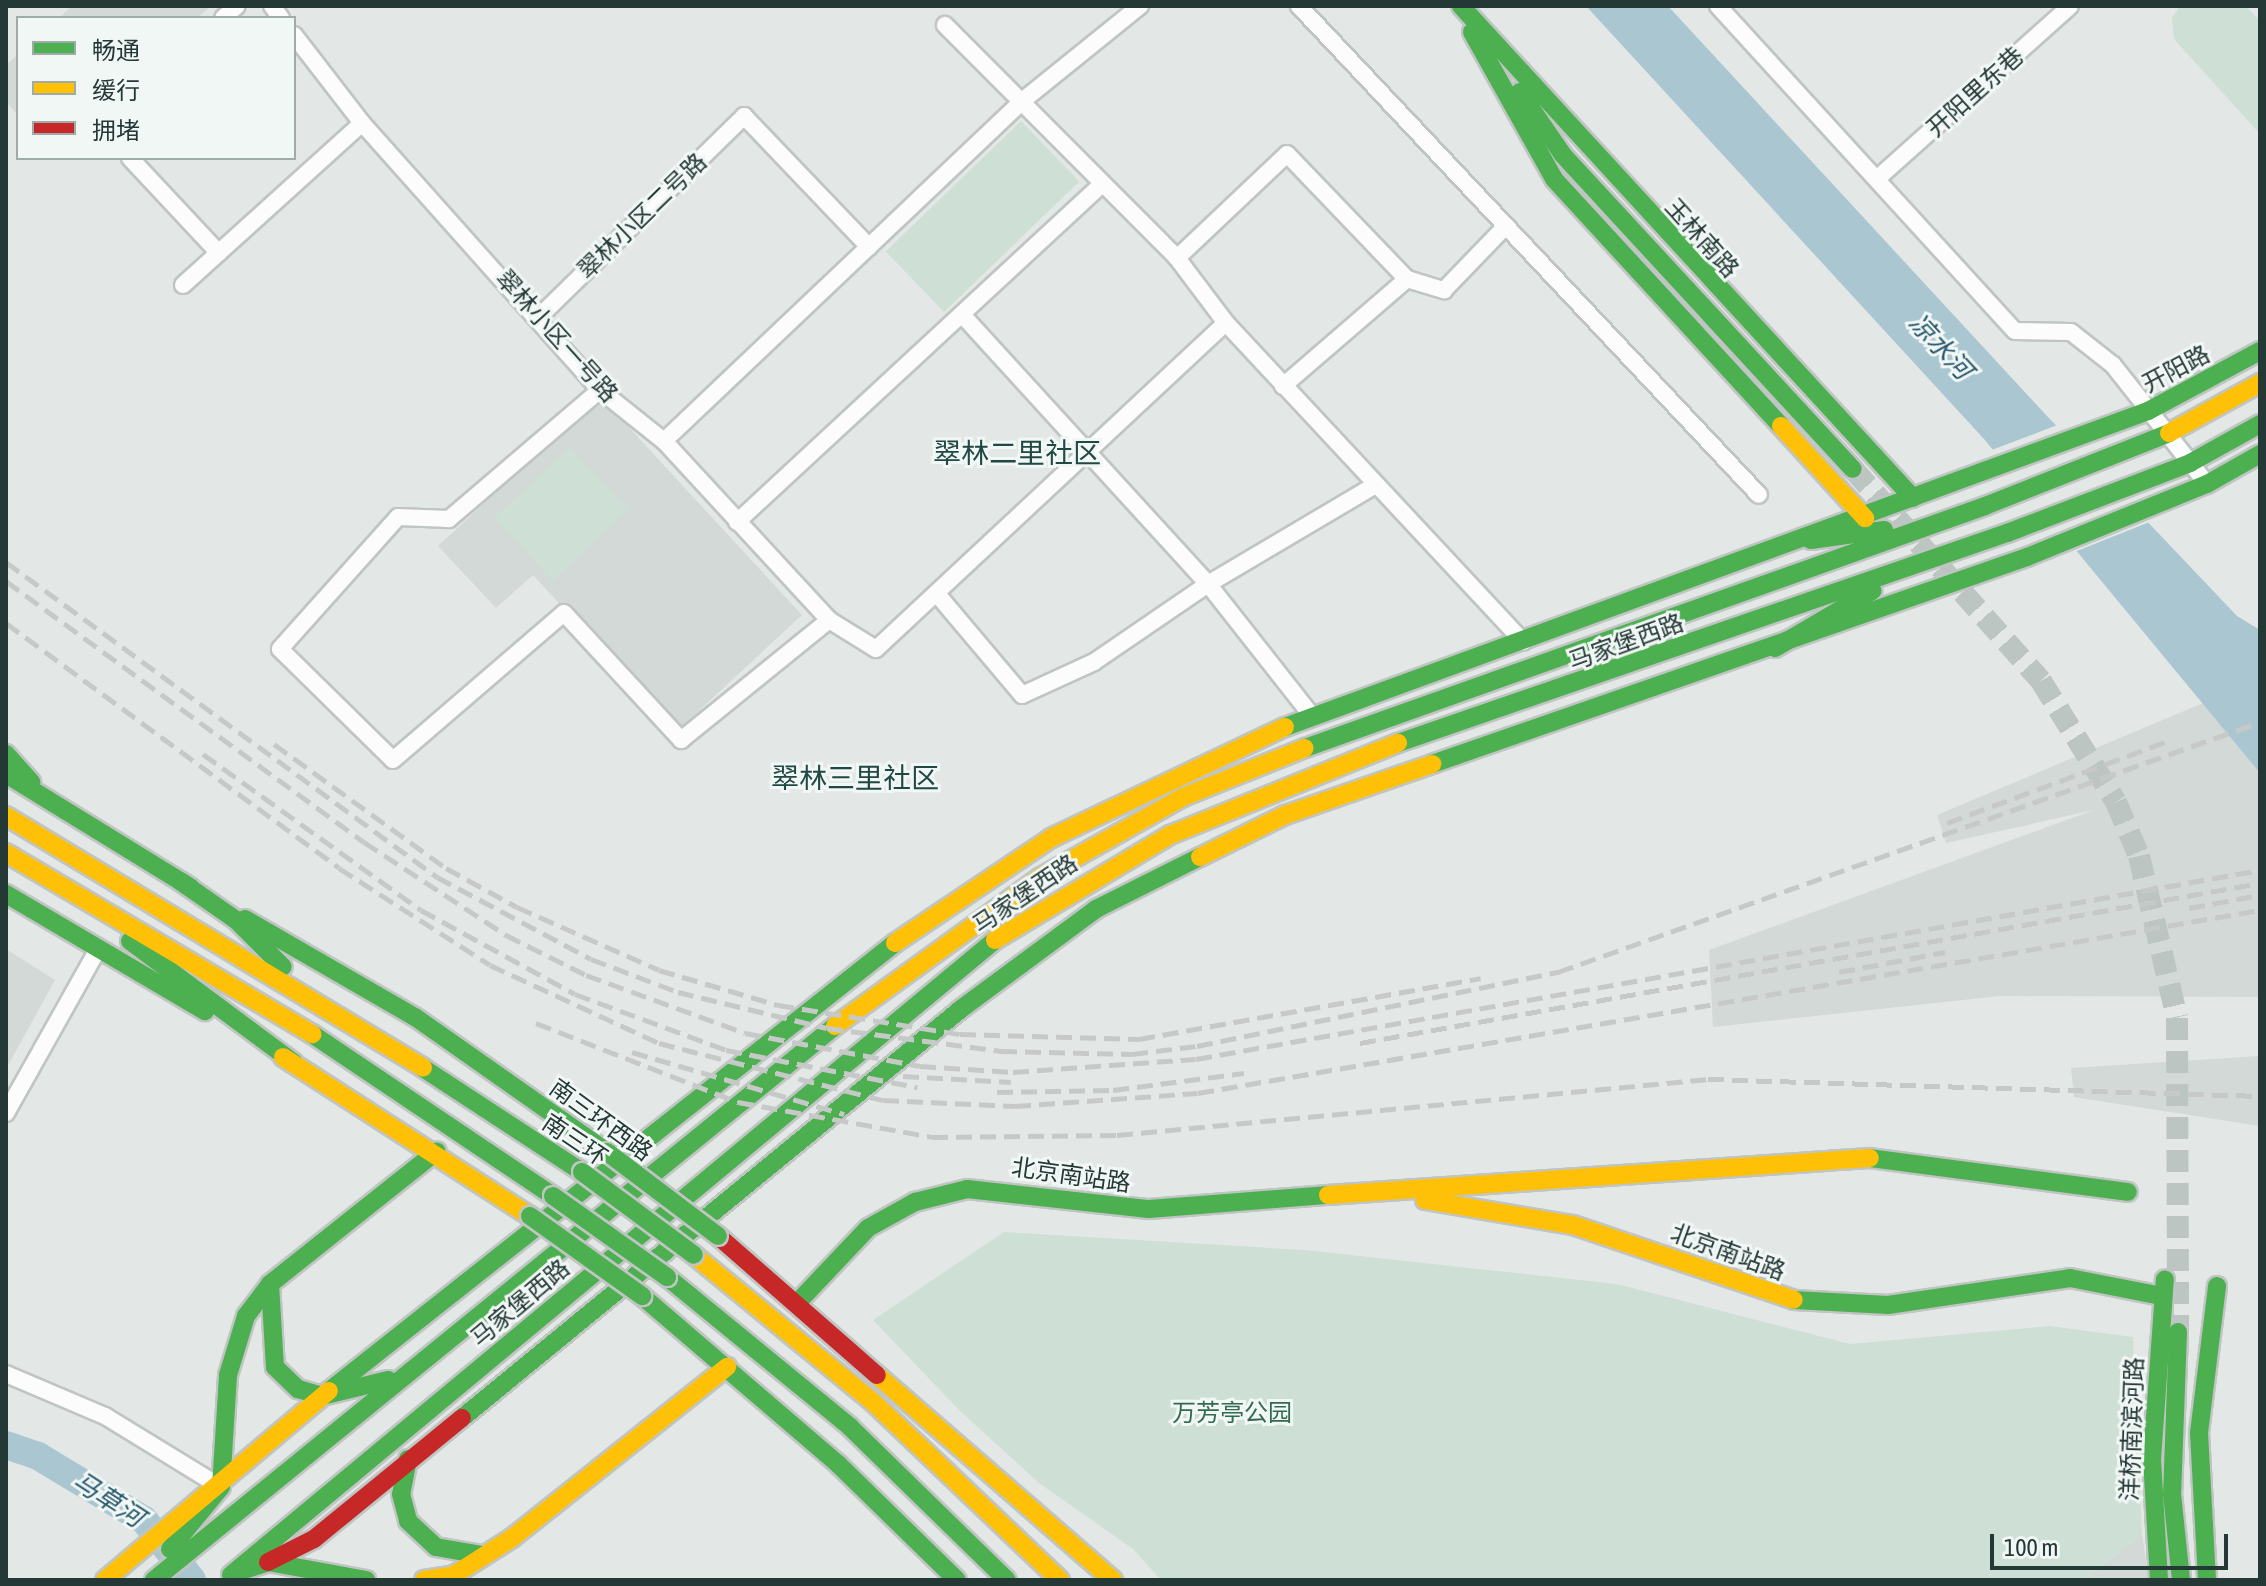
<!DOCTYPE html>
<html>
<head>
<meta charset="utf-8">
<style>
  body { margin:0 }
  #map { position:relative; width:2266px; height:1586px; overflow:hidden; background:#e3e8e6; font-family:"Asap Condensed","Noto Sans SC",sans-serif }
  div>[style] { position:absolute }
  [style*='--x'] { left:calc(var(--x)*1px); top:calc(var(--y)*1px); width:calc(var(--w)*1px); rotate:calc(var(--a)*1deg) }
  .built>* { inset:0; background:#d2d9d6 }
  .green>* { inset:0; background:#cedfd6; transform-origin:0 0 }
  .water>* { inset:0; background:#a9c6d1 }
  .pier>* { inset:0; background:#e3e8e6 }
  .river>* { height:28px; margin:-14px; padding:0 14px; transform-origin:14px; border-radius:14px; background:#a9c6d1 }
  .secondary-tunnel>* { height:22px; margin-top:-11px; transform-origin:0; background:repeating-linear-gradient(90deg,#bdc5c3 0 22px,transparent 0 33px) }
  .roads { filter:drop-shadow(2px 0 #c0c5c3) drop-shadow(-2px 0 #c0c5c3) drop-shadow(0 2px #c0c5c3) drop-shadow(0 -2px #c0c5c3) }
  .street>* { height:16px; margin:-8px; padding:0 8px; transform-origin:8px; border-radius:8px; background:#fbfcfb }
  .fast>* { height:18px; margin:-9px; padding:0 9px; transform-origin:9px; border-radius:9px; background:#4caf50 }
  .slow>* { height:18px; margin:-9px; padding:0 9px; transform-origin:9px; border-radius:9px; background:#ffc107 }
  .jam>* { height:18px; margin:-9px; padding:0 9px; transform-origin:9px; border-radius:9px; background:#c62828 }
  .rail>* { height:5px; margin-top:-2.5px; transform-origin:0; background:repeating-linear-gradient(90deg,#c7c9c9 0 16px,transparent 0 24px) }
  .bridges { filter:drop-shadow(2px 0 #c0c5c4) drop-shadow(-2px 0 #c0c5c4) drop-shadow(0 2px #c0c5c4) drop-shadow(0 -2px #c0c5c4) }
  .fast-bridge>* { height:18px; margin:-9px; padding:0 9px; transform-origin:9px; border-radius:9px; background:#4caf50 }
  span { translate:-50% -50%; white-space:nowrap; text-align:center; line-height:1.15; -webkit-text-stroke:6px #f1f7f5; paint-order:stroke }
  .street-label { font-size:24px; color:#243836 }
  .park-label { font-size:24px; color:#336a50 }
  .water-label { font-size:26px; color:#26576c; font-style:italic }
  .quarter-label { font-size:28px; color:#224844 }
  .frame { position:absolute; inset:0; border:8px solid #243836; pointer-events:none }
  .legend { position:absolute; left:16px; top:16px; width:280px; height:144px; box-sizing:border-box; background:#f1f7f5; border:2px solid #9faba9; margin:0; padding:10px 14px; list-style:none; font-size:24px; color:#243836 }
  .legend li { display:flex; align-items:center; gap:16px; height:40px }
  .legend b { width:40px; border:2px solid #9faba9 }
  .scale { position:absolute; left:1990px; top:1534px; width:238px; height:36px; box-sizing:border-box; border:4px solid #243836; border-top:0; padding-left:10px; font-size:24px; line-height:28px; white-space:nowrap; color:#243836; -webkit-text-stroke:6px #f1f7f5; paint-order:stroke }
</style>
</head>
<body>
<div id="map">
  <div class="built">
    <div style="clip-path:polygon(72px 6px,211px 6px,197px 18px,59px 18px)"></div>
    <div style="clip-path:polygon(18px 54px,18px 115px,6px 102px,6px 65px)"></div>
    <div style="clip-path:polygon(600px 396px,802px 615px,677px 731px,533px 575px,496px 608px,438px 546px)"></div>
    <div style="clip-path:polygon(2260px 679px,2260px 997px,2000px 996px,1713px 1027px,1709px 950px,2094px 810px,1946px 843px,1937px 815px)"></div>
    <div style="clip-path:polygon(6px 949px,55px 980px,6px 1069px)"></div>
    <div style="clip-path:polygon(2260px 1056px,2260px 1126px,2074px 1097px,2071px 1068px)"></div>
    <div style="clip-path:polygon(2142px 1534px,2149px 1580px,2084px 1580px)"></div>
  </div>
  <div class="green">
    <div style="clip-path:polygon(2180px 6px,2246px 6px,2260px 21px,2260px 134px,2174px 39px,2172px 18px)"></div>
    <div style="left:1021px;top:121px;width:84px;height:188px;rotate:46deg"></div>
    <div style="left:570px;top:447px;width:86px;height:104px;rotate:47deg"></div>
    <div style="clip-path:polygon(1004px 1232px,1304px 1250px,1617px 1284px,1850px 1344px,2050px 1326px,2133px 1337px,2142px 1534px,2084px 1580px,1161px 1580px,1133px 1549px,1039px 1483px,960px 1411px,873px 1320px)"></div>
  </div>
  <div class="water">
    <div style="clip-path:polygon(1586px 6px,1668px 6px,2047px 416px,2237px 616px,2260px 630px,2260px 773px,1984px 439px)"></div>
  </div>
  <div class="pier">
    <div style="clip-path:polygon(2060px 424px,2152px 521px,2072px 553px,1989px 451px)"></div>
  </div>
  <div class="river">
    <div style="--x:6;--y:1445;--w:34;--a:19"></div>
    <div style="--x:38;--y:1456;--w:124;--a:31.1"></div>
    <div style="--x:144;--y:1520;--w:77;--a:51.3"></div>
  </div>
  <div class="secondary-tunnel">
    <div style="--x:1853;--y:469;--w:283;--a:48.4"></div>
    <div style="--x:2041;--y:681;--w:142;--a:58.2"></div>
    <div style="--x:2116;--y:802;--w:59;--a:66.9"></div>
    <div style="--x:2139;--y:856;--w:166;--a:76.8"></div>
    <div style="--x:2177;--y:1018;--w:314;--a:89.8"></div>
  </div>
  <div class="roads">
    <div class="street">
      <div style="--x:272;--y:6;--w:15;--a:53"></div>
      <div style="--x:1299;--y:6;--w:671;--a:46.75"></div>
      <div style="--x:1718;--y:6;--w:440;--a:47.6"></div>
      <div style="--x:2015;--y:331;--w:56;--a:1"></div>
      <div style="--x:2071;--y:332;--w:53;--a:38.2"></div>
      <div style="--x:2113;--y:365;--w:152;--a:51.7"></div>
      <div style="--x:223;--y:18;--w:18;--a:-41"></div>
      <div style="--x:945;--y:25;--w:329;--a:45.1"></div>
      <div style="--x:1177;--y:258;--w:81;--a:53"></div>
      <div style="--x:1226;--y:323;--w:436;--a:47"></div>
      <div style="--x:294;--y:35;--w:111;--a:52.3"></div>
      <div style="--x:362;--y:123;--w:358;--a:48.3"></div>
      <div style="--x:600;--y:390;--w:82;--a:38.6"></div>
      <div style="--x:664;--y:441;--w:243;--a:47.3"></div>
      <div style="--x:829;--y:620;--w:55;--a:31.7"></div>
      <div style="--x:876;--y:649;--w:478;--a:-43"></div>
      <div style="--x:130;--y:158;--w:130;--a:46.9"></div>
      <div style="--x:1879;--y:177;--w:256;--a:-41.8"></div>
      <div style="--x:1177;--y:258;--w:151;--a:-43.4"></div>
      <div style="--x:1287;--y:154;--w:173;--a:46.2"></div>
      <div style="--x:1407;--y:279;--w:39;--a:17"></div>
      <div style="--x:1444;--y:290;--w:83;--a:-46"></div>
      <div style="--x:183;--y:285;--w:241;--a:-42.1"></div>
      <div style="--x:540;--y:316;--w:286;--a:-44.4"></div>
      <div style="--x:744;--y:116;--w:181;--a:46.3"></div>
      <div style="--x:1283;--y:386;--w:164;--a:-40.8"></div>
      <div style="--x:600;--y:390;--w:199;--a:139.5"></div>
      <div style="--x:449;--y:519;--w:51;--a:-177.8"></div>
      <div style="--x:398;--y:517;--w:177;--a:131.8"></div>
      <div style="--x:280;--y:649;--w:158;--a:44.5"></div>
      <div style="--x:393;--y:760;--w:225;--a:-40.7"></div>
      <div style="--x:564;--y:613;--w:173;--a:47.3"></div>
      <div style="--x:681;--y:740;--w:191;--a:-39"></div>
      <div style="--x:664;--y:441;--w:492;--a:-43.5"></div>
      <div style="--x:1021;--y:102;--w:153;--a:-38.9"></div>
      <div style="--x:737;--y:522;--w:497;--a:-42.8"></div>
      <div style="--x:937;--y:594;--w:132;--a:49.9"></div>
      <div style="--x:1022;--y:695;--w:79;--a:-24.6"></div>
      <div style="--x:1094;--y:662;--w:138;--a:-34.4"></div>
      <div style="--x:1208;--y:584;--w:365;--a:-132.4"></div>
      <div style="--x:1312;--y:716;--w:168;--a:-128.2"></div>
      <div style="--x:1208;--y:584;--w:193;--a:-30.6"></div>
      <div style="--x:6;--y:1113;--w:188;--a:-60.7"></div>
      <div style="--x:6;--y:1374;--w:108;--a:23"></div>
      <div style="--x:105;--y:1416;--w:136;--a:31.5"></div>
    </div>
    <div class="fast">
      <div style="--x:1461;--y:6;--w:668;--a:47.43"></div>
      <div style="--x:1472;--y:32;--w:168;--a:60.8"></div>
      <div style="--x:1554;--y:179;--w:335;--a:47.4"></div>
      <div style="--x:1520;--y:92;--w:76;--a:55.7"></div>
      <div style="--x:1563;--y:155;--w:427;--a:47.3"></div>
      <div style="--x:1811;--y:540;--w:74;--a:-7.8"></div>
      <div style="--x:1775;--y:648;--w:113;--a:-30.4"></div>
      <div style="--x:1285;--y:727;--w:919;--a:-20.11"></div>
      <div style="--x:2148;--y:411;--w:127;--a:-28.2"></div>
      <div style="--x:1398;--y:743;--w:644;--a:-19.03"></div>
      <div style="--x:2007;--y:533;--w:196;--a:-20.9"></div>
      <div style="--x:2190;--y:463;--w:80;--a:-29.1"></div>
      <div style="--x:1305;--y:748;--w:722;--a:-19.59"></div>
      <div style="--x:1985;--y:506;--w:198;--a:-21.6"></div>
      <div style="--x:6;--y:754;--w:38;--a:48"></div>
      <div style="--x:1432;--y:764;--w:630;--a:-19.18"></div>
      <div style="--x:2027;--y:557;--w:194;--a:-22.1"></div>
      <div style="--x:2207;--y:484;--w:61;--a:-29.5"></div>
      <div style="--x:6;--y:774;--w:217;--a:31.6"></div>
      <div style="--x:180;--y:881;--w:68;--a:34.9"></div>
      <div style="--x:236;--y:920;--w:66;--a:45"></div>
      <div style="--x:6;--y:894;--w:231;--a:30.5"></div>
      <div style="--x:245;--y:919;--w:196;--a:30"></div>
      <div style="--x:415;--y:1017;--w:235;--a:35.1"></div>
      <div style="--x:130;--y:941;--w:204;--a:36.6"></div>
      <div style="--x:312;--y:1034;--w:290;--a:33.9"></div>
      <div style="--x:423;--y:1068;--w:190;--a:33.2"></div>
      <div style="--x:1870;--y:1158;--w:260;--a:7.5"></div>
      <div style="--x:667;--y:1277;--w:237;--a:39.3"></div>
      <div style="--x:850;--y:1427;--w:219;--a:44.3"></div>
      <div style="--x:270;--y:1284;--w:83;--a:86.6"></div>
      <div style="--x:275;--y:1367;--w:32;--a:44"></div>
      <div style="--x:298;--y:1389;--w:25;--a:16"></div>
      <div style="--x:322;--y:1396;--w:68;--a:-13.6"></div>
      <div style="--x:642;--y:1296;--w:258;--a:40.6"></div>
      <div style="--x:838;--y:1464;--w:166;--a:44.3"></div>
      <div style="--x:1794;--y:1300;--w:94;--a:3"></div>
      <div style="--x:1888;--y:1305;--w:184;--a:-8.4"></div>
      <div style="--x:2070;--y:1278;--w:94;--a:11.1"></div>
      <div style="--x:799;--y:1301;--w:100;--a:-46.6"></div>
      <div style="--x:868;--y:1228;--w:54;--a:-29"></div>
      <div style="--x:915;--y:1202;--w:54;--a:-14"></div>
      <div style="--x:967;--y:1189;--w:183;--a:6.3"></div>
      <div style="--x:1149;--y:1209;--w:180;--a:-4.5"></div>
      <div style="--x:2178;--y:1332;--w:162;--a:92.1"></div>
      <div style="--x:2172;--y:1494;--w:86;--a:84"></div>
      <div style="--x:329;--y:1391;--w:722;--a:-38.36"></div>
      <div style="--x:462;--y:1418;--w:645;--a:-39.34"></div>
      <div style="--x:961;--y:1009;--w:168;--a:-36.5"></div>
      <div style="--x:1096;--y:909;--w:116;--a:-26.6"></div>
      <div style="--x:408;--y:1459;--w:36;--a:101"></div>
      <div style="--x:401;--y:1494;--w:28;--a:75"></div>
      <div style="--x:408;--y:1521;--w:38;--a:43"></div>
      <div style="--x:436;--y:1547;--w:47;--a:9.9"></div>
      <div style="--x:170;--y:1549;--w:80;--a:-50.6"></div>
      <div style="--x:221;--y:1487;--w:112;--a:-86.4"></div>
      <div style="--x:228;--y:1375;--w:62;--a:-73"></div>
      <div style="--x:246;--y:1316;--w:40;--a:-53"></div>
      <div style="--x:270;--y:1284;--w:213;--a:-38.5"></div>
      <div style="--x:241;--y:1571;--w:28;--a:-18"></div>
      <div style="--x:268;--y:1562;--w:100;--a:10.4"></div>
      <div style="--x:231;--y:1575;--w:993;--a:-39.73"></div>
      <div style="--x:154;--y:1580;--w:878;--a:-39.13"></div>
      <div style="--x:2159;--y:1580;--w:121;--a:-93.3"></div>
      <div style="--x:2152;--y:1459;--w:180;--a:-85.9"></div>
      <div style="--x:2207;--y:1580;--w:147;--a:-93.1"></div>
      <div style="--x:2199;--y:1433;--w:148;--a:-83"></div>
    </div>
    <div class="slow">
      <div style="--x:1781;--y:426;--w:125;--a:47.6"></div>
      <div style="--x:2169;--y:433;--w:104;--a:-28.8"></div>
      <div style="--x:6;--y:816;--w:487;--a:31.1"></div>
      <div style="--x:6;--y:853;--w:356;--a:30.6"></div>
      <div style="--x:1200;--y:857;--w:95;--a:-26.3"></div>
      <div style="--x:1285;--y:815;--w:156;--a:-19.1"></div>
      <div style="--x:995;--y:940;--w:204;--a:-31"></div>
      <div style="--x:1170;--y:835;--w:246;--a:-22"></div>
      <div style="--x:895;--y:943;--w:188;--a:-33.9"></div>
      <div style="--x:1051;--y:838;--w:259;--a:-25.4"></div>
      <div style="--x:835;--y:1026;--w:254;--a:-35.9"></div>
      <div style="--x:1041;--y:877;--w:163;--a:-29.4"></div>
      <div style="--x:1183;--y:797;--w:131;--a:-21.9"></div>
      <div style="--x:283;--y:1057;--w:294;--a:32.8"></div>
      <div style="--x:1328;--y:1195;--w:543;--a:-3.91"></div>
      <div style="--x:1425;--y:1200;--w:150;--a:9.6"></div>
      <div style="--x:1573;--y:1225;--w:233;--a:18.7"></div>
      <div style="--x:694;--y:1255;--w:233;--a:39.4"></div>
      <div style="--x:874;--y:1403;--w:257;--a:43.6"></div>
      <div style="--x:877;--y:1375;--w:313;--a:41"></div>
      <div style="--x:105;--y:1580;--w:293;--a:-40.2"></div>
      <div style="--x:424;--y:1580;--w:30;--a:-9"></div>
      <div style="--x:454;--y:1575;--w:69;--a:-32.5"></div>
      <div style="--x:512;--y:1538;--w:275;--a:-38.5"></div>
    </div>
    <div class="jam">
      <div style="--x:718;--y:1236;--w:211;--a:41.2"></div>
      <div style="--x:268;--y:1562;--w:51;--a:-26.6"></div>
      <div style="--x:314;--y:1539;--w:191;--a:-39.3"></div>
    </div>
  </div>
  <div class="rail">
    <div style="--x:6;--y:562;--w:534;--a:36.16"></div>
    <div style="--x:437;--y:877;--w:174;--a:28"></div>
    <div style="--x:591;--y:959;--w:93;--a:20.8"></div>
    <div style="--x:678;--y:992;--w:153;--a:13.6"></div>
    <div style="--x:827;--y:1028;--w:176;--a:7.5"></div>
    <div style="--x:1001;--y:1051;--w:131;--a:1.3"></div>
    <div style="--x:1132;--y:1054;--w:65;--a:-7"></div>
    <div style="--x:1197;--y:1046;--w:369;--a:-11.6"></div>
    <div style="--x:1558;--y:972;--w:745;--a:-19.6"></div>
    <div style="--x:6;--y:581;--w:443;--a:36.1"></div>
    <div style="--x:364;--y:842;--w:170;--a:33.2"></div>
    <div style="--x:506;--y:935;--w:89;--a:26.6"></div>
    <div style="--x:586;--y:975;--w:169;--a:20"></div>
    <div style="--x:745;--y:1033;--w:178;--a:10.7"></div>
    <div style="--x:920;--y:1066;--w:93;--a:3.7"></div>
    <div style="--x:1013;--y:1072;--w:183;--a:-4.1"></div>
    <div style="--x:1196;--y:1059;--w:1081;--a:-10.07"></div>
    <div style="--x:6;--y:623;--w:413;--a:36.3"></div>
    <div style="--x:339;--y:868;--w:179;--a:32.7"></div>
    <div style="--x:490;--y:965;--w:186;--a:24.8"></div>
    <div style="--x:659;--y:1043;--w:231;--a:14.3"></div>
    <div style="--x:883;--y:1100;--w:132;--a:2.6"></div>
    <div style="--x:1015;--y:1106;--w:183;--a:-4.1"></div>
    <div style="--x:1198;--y:1093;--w:1078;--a:-9.78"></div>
    <div style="--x:274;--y:744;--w:212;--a:35.8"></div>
    <div style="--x:446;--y:868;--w:81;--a:28.8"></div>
    <div style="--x:517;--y:907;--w:155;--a:23.9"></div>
    <div style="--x:659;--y:970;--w:124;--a:16.4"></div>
    <div style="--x:778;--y:1005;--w:184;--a:9.1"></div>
    <div style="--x:960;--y:1034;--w:179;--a:1.6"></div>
    <div style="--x:1139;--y:1039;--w:347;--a:-10.1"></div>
    <div style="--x:203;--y:754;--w:268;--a:35.6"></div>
    <div style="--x:421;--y:910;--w:175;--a:28.6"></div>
    <div style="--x:575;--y:994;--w:161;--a:20.3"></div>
    <div style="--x:726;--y:1050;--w:195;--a:11"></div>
    <div style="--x:1947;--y:823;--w:233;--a:-20.4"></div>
    <div style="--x:2189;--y:908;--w:72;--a:-10.4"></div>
    <div style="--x:1839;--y:972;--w:108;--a:-10.7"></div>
    <div style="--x:536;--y:1023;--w:217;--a:21.4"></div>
    <div style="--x:738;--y:1102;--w:197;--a:10.2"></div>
    <div style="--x:932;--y:1137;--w:185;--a:-0.6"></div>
    <div style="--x:1117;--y:1135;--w:594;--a:-5.41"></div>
    <div style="--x:1708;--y:1079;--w:552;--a:1.76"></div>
    <div style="--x:1360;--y:1043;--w:914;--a:-10.08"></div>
    <div style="--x:632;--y:1052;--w:221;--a:16.3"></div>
    <div style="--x:903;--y:1076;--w:108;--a:3.2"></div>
    <div style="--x:997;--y:1092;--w:116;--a:-1"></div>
    <div style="--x:1113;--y:1090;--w:132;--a:-7.4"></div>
  </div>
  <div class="bridges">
    <div class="fast-bridge">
      <div style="--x:607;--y:1152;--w:139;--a:37.1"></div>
      <div style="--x:582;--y:1172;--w:139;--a:36.5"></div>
      <div style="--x:553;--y:1196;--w:140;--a:35.4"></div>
      <div style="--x:530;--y:1216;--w:138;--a:35.5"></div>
    </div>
  </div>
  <div class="street-label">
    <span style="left:1975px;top:92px;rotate:-42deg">开阳里东巷</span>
    <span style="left:642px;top:216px;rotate:-44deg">翠林小区二号路</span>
    <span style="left:1702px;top:238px;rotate:48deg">玉林南路</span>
    <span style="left:557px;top:336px;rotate:48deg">翠林小区一号路</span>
    <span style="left:2176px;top:369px;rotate:-28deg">开阳路</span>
    <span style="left:1626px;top:642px;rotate:-20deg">马家堡西路</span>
    <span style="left:1025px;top:894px;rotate:-34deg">马家堡西路</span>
    <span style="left:601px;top:1120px;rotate:36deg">南三环西路</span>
    <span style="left:575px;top:1140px;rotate:34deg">南三环</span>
    <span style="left:1071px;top:1175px;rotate:8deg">北京南站路</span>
    <span style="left:1728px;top:1252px;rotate:20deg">北京南站路</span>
    <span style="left:520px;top:1303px;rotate:-40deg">马家堡西路</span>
    <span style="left:2132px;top:1429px;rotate:-88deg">洋桥南滨河路</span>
  </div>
  <div class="park-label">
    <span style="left:1232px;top:1413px">万芳亭公园</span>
  </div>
  <div class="water-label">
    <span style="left:1940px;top:347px;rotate:47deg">凉水河</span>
    <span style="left:108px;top:1500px;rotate:33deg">马草河</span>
  </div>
  <div class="quarter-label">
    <span style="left:1017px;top:453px">翠林二里社区</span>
    <span style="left:855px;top:778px">翠林三里社区</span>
  </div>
  <div class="frame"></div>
  <ul class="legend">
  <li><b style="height:10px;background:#4caf50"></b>畅通</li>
  <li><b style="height:10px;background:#ffc107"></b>缓行</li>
  <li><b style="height:10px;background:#c62828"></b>拥堵</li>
  </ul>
  <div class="scale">100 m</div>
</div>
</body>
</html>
